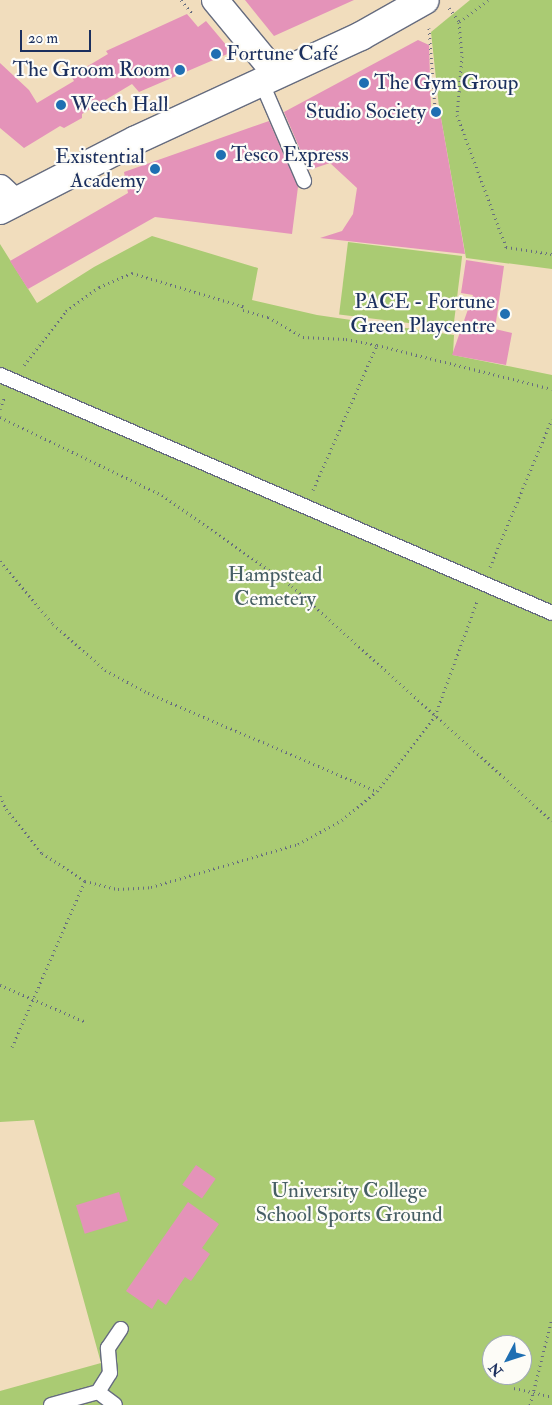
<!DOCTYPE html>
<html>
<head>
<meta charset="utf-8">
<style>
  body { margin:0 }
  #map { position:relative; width:552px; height:1405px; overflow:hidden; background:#f1ddbd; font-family:"IM FELL Double Pica",serif }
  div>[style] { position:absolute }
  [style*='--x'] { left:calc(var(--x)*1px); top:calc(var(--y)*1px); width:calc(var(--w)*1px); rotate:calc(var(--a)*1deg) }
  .green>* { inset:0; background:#aacb73; transform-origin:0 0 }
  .building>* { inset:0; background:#e493b9; transform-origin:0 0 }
  .path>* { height:3px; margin-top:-1.5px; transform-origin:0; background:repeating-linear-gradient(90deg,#666c7f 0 1px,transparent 0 5px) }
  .roads { filter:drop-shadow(1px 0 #666c7f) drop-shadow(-1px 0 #666c7f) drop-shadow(0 1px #666c7f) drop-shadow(0 -1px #666c7f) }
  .service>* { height:14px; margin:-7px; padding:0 7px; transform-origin:7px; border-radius:7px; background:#fff }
  .minor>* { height:26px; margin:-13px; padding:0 13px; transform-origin:13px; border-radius:13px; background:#fff }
  .secondary>* { height:28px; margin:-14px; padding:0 14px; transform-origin:14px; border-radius:14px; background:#fff }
  .dots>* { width:14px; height:14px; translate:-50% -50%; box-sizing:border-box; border:2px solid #fdfcf7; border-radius:50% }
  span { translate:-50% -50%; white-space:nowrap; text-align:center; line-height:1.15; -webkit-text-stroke:4.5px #fdfcf7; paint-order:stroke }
  .poi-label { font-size:21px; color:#1b2f5e }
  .left { translate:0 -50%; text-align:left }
  .right { translate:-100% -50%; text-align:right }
  .park-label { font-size:21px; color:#465e64 }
  .north { position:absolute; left:482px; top:1335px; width:50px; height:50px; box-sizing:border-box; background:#fdfcf7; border:1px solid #a3aaba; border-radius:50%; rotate:230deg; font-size:14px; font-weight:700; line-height:20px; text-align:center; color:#1b2f5e }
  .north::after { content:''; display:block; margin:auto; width:18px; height:22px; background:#1f6fb2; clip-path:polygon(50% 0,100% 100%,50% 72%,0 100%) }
  .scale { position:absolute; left:20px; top:30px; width:71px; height:22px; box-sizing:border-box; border:2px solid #1b2f5e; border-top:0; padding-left:6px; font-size:15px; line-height:18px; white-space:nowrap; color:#1b2f5e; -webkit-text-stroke:4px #fdfcf7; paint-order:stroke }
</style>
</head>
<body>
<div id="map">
  <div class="green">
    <div style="clip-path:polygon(470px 0,552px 0,552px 269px,466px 258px,439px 107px,431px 32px)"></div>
    <div style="clip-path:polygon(evenodd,152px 236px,258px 268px,252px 300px,317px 315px,454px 335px,453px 355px,552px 375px,552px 1405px,0 1405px,0 1391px,101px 1363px,34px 1120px,0 1122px,0 244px,37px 303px,94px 267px,152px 236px,492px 1345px,522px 1345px,522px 1375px,492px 1375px,492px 1345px)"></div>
    <div style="left:348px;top:242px;width:115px;height:73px;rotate:7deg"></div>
  </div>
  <div class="building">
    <div style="clip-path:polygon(245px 0,354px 0,274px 36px)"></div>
    <div style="clip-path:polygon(187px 14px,198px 27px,206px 21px,232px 52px,139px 92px,132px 84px,82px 114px,82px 118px,64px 128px,60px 126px,24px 148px,0 128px,0 63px,29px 90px,37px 103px,74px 81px,71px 76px,108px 54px,106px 51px)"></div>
    <div style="clip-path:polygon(418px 40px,429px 45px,431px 108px,439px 107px,465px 254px,320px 238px,342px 231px,353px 214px,357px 188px,330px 163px,309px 170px,284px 112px)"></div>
    <div style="clip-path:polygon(269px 121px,298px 187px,292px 234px,155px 217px,28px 289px,10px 261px,128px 193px,124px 172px)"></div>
    <div style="clip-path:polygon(466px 260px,504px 266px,495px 329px,512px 333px,506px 365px,452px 355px,473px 295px,461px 293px)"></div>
    <div style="left:196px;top:1165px;width:24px;height:24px;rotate:35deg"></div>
    <div style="left:119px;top:1192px;width:30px;height:45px;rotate:73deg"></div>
    <div style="clip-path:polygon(188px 1202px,219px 1224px,202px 1248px,210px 1254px,191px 1281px,185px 1277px,166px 1305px,158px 1299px,152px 1309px,126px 1291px)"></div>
  </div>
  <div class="path">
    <div style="--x:181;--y:0;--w:17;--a:50"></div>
    <div style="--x:488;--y:0;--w:36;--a:143"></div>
    <div style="--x:459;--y:22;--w:34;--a:85"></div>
    <div style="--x:462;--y:56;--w:59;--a:94.8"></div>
    <div style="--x:457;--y:115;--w:141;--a:69.6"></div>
    <div style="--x:506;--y:247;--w:47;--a:8.7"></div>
    <div style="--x:449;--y:8;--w:17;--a:54"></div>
    <div style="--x:429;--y:28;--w:80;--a:85.7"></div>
    <div style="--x:242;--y:306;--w:4;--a:76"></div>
    <div style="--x:243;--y:310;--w:26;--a:16"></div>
    <div style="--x:268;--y:317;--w:40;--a:29.7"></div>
    <div style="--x:303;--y:337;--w:43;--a:2.7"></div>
    <div style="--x:346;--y:339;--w:32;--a:11"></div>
    <div style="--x:377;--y:345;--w:180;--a:14.1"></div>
    <div style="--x:24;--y:365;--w:68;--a:-52.1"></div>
    <div style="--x:66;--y:311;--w:41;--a:-36"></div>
    <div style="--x:99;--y:287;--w:36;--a:-23"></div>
    <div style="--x:132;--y:273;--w:118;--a:16.7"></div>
    <div style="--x:0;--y:409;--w:14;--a:-69"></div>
    <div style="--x:0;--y:417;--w:180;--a:25.7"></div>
    <div style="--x:162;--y:495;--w:159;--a:35"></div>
    <div style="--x:292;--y:586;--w:350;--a:42.1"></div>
    <div style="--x:313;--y:490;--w:158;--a:-66.2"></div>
    <div style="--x:0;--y:561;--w:82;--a:49.9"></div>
    <div style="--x:53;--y:624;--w:69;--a:41.5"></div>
    <div style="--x:105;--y:670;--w:49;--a:28.1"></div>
    <div style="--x:148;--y:693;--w:249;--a:23.2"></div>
    <div style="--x:377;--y:791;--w:95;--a:-52.3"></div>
    <div style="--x:435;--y:716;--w:122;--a:-69.9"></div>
    <div style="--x:490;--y:567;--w:160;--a:-67.3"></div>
    <div style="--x:0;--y:796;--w:14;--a:65"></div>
    <div style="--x:6;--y:809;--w:57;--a:50.7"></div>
    <div style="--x:42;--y:853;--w:51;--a:33.1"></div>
    <div style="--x:85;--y:881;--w:34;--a:14"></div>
    <div style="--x:118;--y:889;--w:33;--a:-3"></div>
    <div style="--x:151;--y:887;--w:153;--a:-16.3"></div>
    <div style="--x:298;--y:844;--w:50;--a:-28.6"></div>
    <div style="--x:342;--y:820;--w:45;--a:-39.6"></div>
    <div style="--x:0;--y:985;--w:94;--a:23.3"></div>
    <div style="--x:12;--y:1047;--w:181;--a:-66.3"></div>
    <div style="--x:514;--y:1388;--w:37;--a:13"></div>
    <div style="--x:530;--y:1405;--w:90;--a:-75.8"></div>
  </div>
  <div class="roads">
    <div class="service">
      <div style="--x:261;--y:81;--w:109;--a:66.7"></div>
      <div style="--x:0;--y:375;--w:601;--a:23.32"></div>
      <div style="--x:98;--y:1392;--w:22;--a:-58"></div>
      <div style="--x:110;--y:1373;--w:25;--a:-95"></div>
      <div style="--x:108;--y:1348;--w:23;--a:-56"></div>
      <div style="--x:51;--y:1405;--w:49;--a:-15.5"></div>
      <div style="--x:98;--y:1392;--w:21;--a:37"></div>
    </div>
    <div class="minor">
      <div style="--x:215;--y:0;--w:96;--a:50.5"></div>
      <div style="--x:0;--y:188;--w:19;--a:43"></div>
    </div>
    <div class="secondary">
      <div style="--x:0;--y:210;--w:153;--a:-27.2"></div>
      <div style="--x:136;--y:140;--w:248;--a:-24.8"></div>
      <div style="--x:361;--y:36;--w:73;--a:-29.4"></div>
    </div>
  </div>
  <div class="dots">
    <div style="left:216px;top:54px;background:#1f6fb2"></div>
    <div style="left:180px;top:70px;background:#1f6fb2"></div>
    <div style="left:364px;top:83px;background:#1f6fb2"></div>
    <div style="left:61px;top:105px;background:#1f6fb2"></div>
    <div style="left:436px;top:112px;background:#1f6fb2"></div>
    <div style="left:221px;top:155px;background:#1f6fb2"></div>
    <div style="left:155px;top:169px;background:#1f6fb2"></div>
    <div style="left:505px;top:314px;background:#1f6fb2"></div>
  </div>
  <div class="poi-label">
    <span class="left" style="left:226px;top:54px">Fortune Café</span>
    <span class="right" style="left:170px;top:70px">The Groom Room</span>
    <span class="left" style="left:374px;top:83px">The Gym Group</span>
    <span class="left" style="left:71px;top:105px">Weech Hall</span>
    <span class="right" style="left:426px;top:112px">Studio Society</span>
    <span class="left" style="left:231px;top:155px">Tesco Express</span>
    <span class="right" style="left:145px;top:169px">Existential<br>Academy</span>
    <span class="right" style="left:495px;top:314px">PACE - Fortune<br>Green Playcentre</span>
  </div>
  <div class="park-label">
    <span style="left:275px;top:587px">Hampstead<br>Cemetery</span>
    <span style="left:349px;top:1203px">University College<br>School Sports Ground</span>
  </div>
  <div class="north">N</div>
  <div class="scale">20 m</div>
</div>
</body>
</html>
